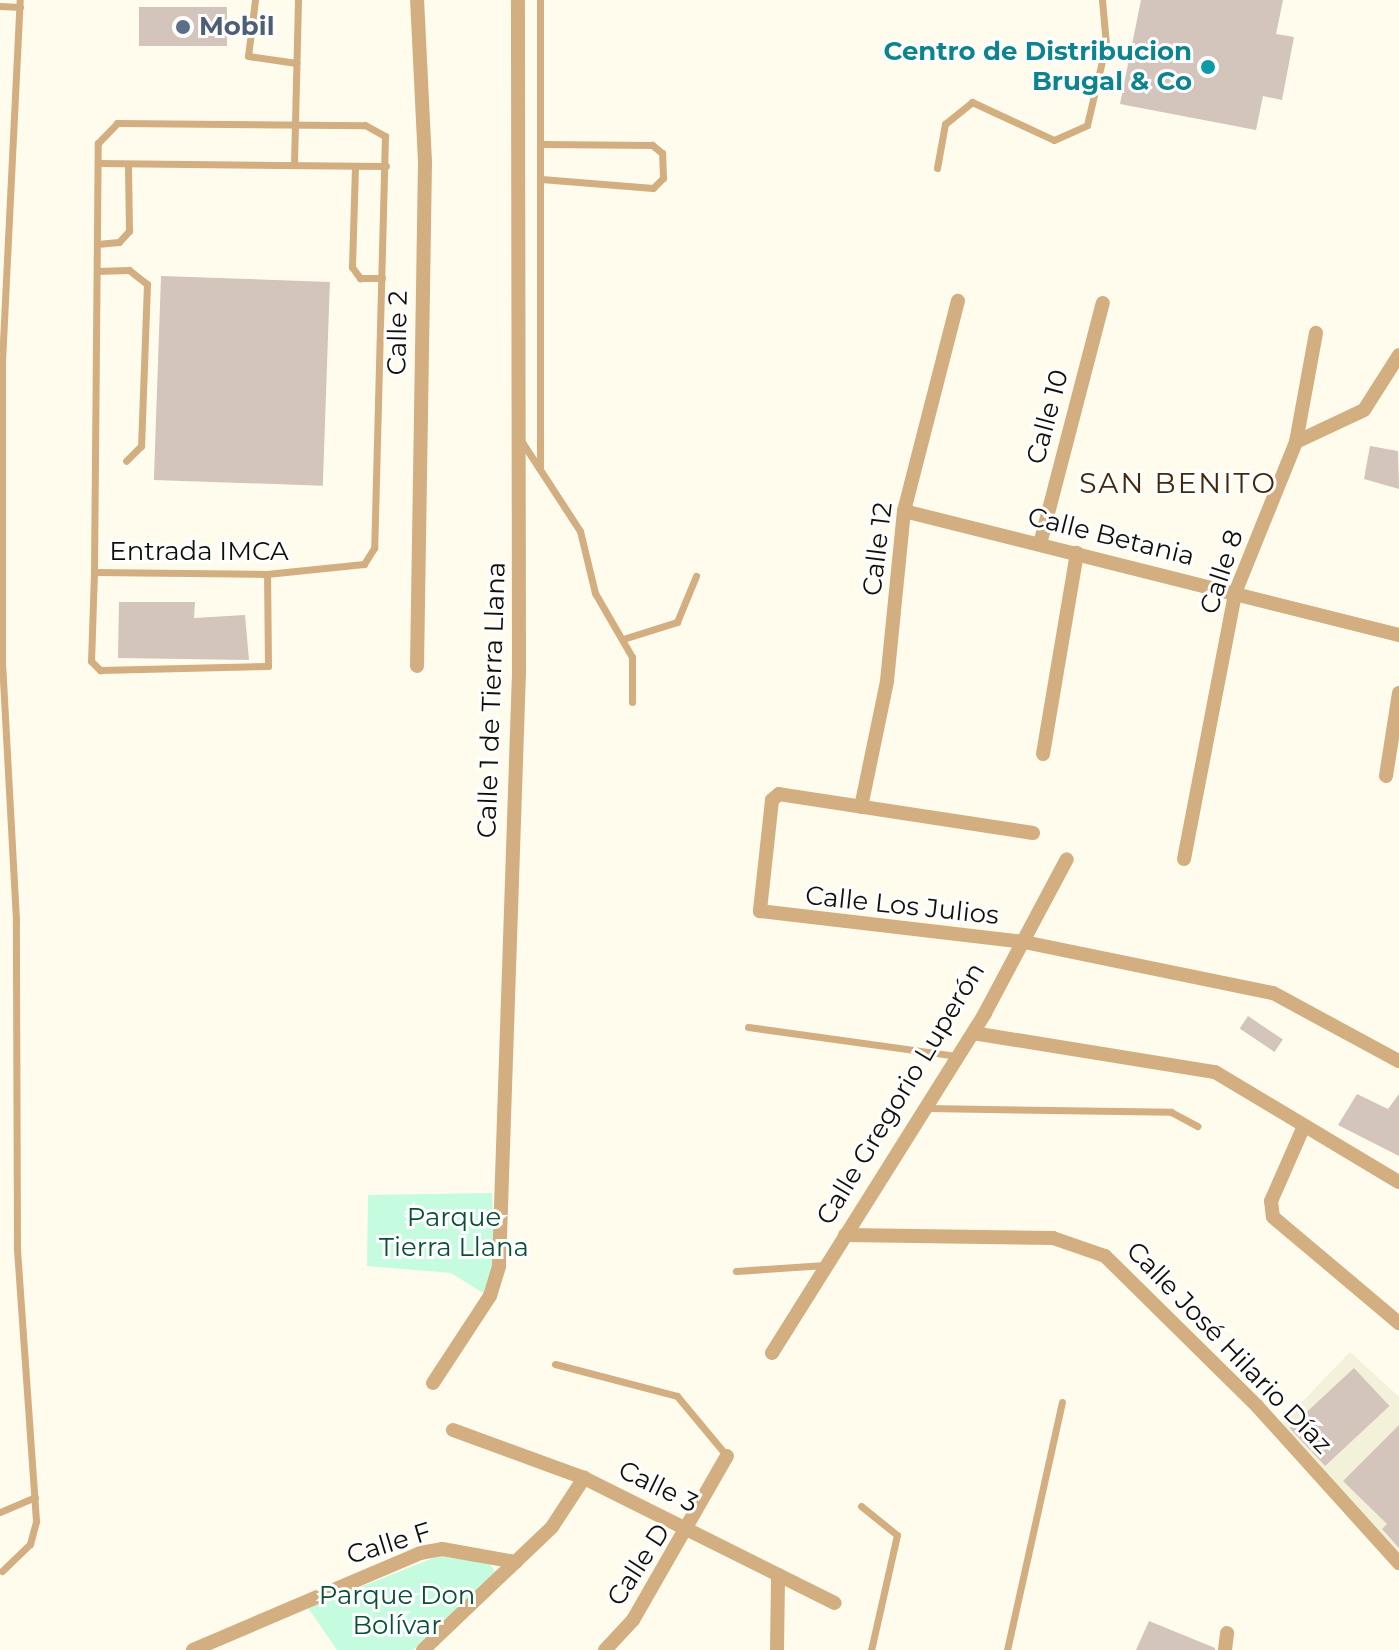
<!DOCTYPE html>
<html>
<head>
<meta charset="utf-8">
<style>
  body { margin:0 }
  #map { position:relative; width:1399px; height:1650px; overflow:hidden; background:#fffced; font-family:Montserrat,sans-serif }
  div>[style] { position:absolute }
  [style*='--x'] { left:calc(var(--x)*1px); top:calc(var(--y)*1px); width:calc(var(--w)*1px); rotate:calc(var(--a)*1deg) }
  .built>* { inset:0; background:#f4f1db }
  .green>* { inset:0; background:#c5fcdf }
  .building>* { inset:0; background:#d3c4bc; transform-origin:0 0 }
  .service>* { height:7px; margin:-3.5px; padding:0 3.5px; transform-origin:3.5px; border-radius:3.5px; background:#d2ae80 }
  .minor>* { height:14px; margin:-7px; padding:0 7px; transform-origin:7px; border-radius:7px; background:#d2ae80 }
  .dots>* { width:22px; height:22px; translate:-50% -50%; box-sizing:border-box; border:4px solid #fff; border-radius:50% }
  span { translate:-50% -50%; white-space:nowrap; text-align:center; line-height:1.15; -webkit-text-stroke:6px #fff; paint-order:stroke }
  .service-label { font-size:26px; color:#4e5e75; font-weight:700 }
  .left { translate:0 -50%; text-align:left }
  .culture-label { font-size:26px; color:#0d838f; font-weight:700 }
  .right { translate:-100% -50%; text-align:right }
  .street-label { font-size:26px; color:#100f0a }
  .park-label { font-size:26px; color:#085035 }
  .neighbourhood-label { font-size:28px; color:#432908; letter-spacing:2px }
</style>
</head>
<body>
<div id="map">
  <div class="built">
    <div style="clip-path:polygon(1350px 1352px,1399px 1397px,1399px 1563px,1277px 1428px)"></div>
  </div>
  <div class="green">
    <div style="clip-path:polygon(492px 1193px,496px 1262px,486px 1295px,451px 1273px,367px 1266px,368px 1195px)"></div>
    <div style="clip-path:polygon(438px 1556px,489px 1563px,496px 1573px,413px 1650px,337px 1650px,308px 1608px)"></div>
  </div>
  <div class="building">
    <div style="clip-path:polygon(1141px 0,1283px 0,1276px 34px,1294px 37px,1282px 100px,1263px 96px,1256px 130px,1120px 104px)"></div>
    <div style="left:227px;top:7px;width:39px;height:88px;rotate:90deg"></div>
    <div style="left:161px;top:276px;width:169px;height:204px;rotate:2deg"></div>
    <div style="clip-path:polygon(1370px 446px,1398px 451px,1399px 489px,1364px 479px)"></div>
    <div style="clip-path:polygon(119px 602px,195px 602px,194px 618px,245px 615px,249px 660px,118px 658px)"></div>
    <div style="left:1248px;top:1016px;width:42px;height:15px;rotate:34deg"></div>
    <div style="clip-path:polygon(1357px 1094px,1388px 1109px,1399px 1094px,1399px 1156px,1338px 1125px)"></div>
    <div style="left:1354px;top:1368px;width:52px;height:88px;rotate:47deg"></div>
    <div style="clip-path:polygon(1399px 1425px,1399px 1548px,1382px 1529px,1387px 1524px,1343px 1481px)"></div>
    <div style="clip-path:polygon(1149px 1621px,1215px 1648px,1215px 1650px,1136px 1650px)"></div>
  </div>
  <div class="service">
    <div style="--x:255;--y:0;--w:56;--a:97.1"></div>
    <div style="--x:248;--y:56;--w:49;--a:8.3"></div>
    <div style="--x:540;--y:0;--w:468;--a:90"></div>
    <div style="--x:0;--y:6;--w:20;--a:3"></div>
    <div style="--x:117;--y:123;--w:248;--a:0.5"></div>
    <div style="--x:365;--y:125;--w:23;--a:29"></div>
    <div style="--x:385;--y:136;--w:412;--a:91.5"></div>
    <div style="--x:374;--y:548;--w:19;--a:122"></div>
    <div style="--x:364;--y:564;--w:98;--a:174.1"></div>
    <div style="--x:267;--y:574;--w:173;--a:-179.3"></div>
    <div style="--x:94;--y:572;--w:429;--a:-89.5"></div>
    <div style="--x:98;--y:143;--w:28;--a:-46"></div>
    <div style="--x:98;--y:163;--w:288;--a:0.6"></div>
    <div style="--x:294;--y:164;--w:164;--a:-88.6"></div>
    <div style="--x:355;--y:166;--w:101;--a:91.7"></div>
    <div style="--x:352;--y:267;--w:14;--a:54"></div>
    <div style="--x:360;--y:278;--w:22;--a:0"></div>
    <div style="--x:937;--y:168;--w:45;--a:-79.7"></div>
    <div style="--x:945;--y:124;--w:35;--a:-39"></div>
    <div style="--x:972;--y:102;--w:90;--a:24.9"></div>
    <div style="--x:1054;--y:140;--w:36;--a:-24"></div>
    <div style="--x:1087;--y:125;--w:83;--a:-76.8"></div>
    <div style="--x:1106;--y:44;--w:44;--a:-95.2"></div>
    <div style="--x:541;--y:179;--w:112;--a:4.6"></div>
    <div style="--x:653;--y:188;--w:14;--a:-45"></div>
    <div style="--x:663;--y:178;--w:25;--a:-92"></div>
    <div style="--x:662;--y:153;--w:13;--a:-141"></div>
    <div style="--x:652;--y:145;--w:110;--a:-179.5"></div>
    <div style="--x:97;--y:244;--w:22;--a:-5"></div>
    <div style="--x:119;--y:242;--w:15;--a:-48"></div>
    <div style="--x:129;--y:231;--w:65;--a:-90.9"></div>
    <div style="--x:97;--y:271;--w:32;--a:-2"></div>
    <div style="--x:129;--y:270;--w:23;--a:38"></div>
    <div style="--x:147;--y:284;--w:162;--a:92.1"></div>
    <div style="--x:141;--y:446;--w:21;--a:135"></div>
    <div style="--x:522;--y:442;--w:106;--a:56.9"></div>
    <div style="--x:580;--y:531;--w:64;--a:76.4"></div>
    <div style="--x:595;--y:593;--w:74;--a:60"></div>
    <div style="--x:632;--y:657;--w:45;--a:90"></div>
    <div style="--x:94;--y:572;--w:89;--a:91.9"></div>
    <div style="--x:91;--y:661;--w:13;--a:45"></div>
    <div style="--x:100;--y:670;--w:168;--a:-1.4"></div>
    <div style="--x:268;--y:666;--w:92;--a:-90.6"></div>
    <div style="--x:623;--y:639;--w:57;--a:-17.5"></div>
    <div style="--x:677;--y:622;--w:50;--a:-67.6"></div>
    <div style="--x:748;--y:1027;--w:212;--a:7.9"></div>
    <div style="--x:927;--y:1108;--w:244;--a:0.9"></div>
    <div style="--x:1171;--y:1112;--w:30;--a:28"></div>
    <div style="--x:736;--y:1271;--w:89;--a:-3.9"></div>
    <div style="--x:555;--y:1364;--w:126;--a:14.7"></div>
    <div style="--x:677;--y:1396;--w:78;--a:50.2"></div>
    <div style="--x:861;--y:1506;--w:46;--a:38.9"></div>
    <div style="--x:897;--y:1535;--w:118;--a:102.7"></div>
    <div style="--x:0;--y:1512;--w:38;--a:-23"></div>
    <div style="--x:2;--y:1571;--w:39;--a:-44"></div>
    <div style="--x:30;--y:1544;--w:24;--a:-75"></div>
    <div style="--x:36;--y:1521;--w:275;--a:-94"></div>
    <div style="--x:17;--y:1247;--w:327;--a:-90.2"></div>
    <div style="--x:16;--y:920;--w:255;--a:-93.1"></div>
    <div style="--x:2;--y:665;--w:303;--a:-90"></div>
    <div style="--x:2;--y:362;--w:362;--a:-87.2"></div>
    <div style="--x:1007;--y:1650;--w:254;--a:-77.5"></div>
  </div>
  <div class="minor">
    <div style="--x:1296;--y:442;--w:111;--a:-79.6"></div>
    <div style="--x:904;--y:511;--w:510;--a:14.06"></div>
    <div style="--x:1040;--y:544;--w:249;--a:-75.4"></div>
    <div style="--x:417;--y:666;--w:504;--a:-89.09"></div>
    <div style="--x:425;--y:162;--w:162;--a:-92.8"></div>
    <div style="--x:1043;--y:754;--w:204;--a:-80.4"></div>
    <div style="--x:1386;--y:776;--w:84;--a:-81.1"></div>
    <div style="--x:861;--y:807;--w:129;--a:-78.3"></div>
    <div style="--x:887;--y:681;--w:171;--a:-84.3"></div>
    <div style="--x:904;--y:511;--w:217;--a:-75.6"></div>
    <div style="--x:1033;--y:833;--w:257;--a:-171.3"></div>
    <div style="--x:779;--y:794;--w:9;--a:139"></div>
    <div style="--x:772;--y:800;--w:112;--a:96.2"></div>
    <div style="--x:760;--y:911;--w:266;--a:6.7"></div>
    <div style="--x:1024;--y:942;--w:254;--a:11.6"></div>
    <div style="--x:1273;--y:993;--w:143;--a:28.4"></div>
    <div style="--x:1184;--y:859;--w:271;--a:-79.1"></div>
    <div style="--x:1235;--y:593;--w:163;--a:-68"></div>
    <div style="--x:1296;--y:442;--w:75;--a:-25.2"></div>
    <div style="--x:1364;--y:410;--w:65;--a:-57.5"></div>
    <div style="--x:973;--y:1033;--w:245;--a:9.2"></div>
    <div style="--x:1215;--y:1072;--w:214;--a:30.9"></div>
    <div style="--x:1304;--y:1126;--w:82;--a:113.7"></div>
    <div style="--x:1271;--y:1201;--w:16;--a:83"></div>
    <div style="--x:1273;--y:1217;--w:165;--a:40.1"></div>
    <div style="--x:845;--y:1235;--w:208;--a:0.8"></div>
    <div style="--x:1053;--y:1238;--w:55;--a:19.1"></div>
    <div style="--x:1105;--y:1256;--w:214;--a:44.6"></div>
    <div style="--x:1257;--y:1406;--w:212;--a:47.9"></div>
    <div style="--x:772;--y:1353;--w:401;--a:-57.9"></div>
    <div style="--x:985;--y:1013;--w:174;--a:-62"></div>
    <div style="--x:433;--y:1383;--w:104;--a:-56.8"></div>
    <div style="--x:490;--y:1296;--w:31;--a:-73"></div>
    <div style="--x:499;--y:1266;--w:594;--a:-88.07"></div>
    <div style="--x:519;--y:672;--w:672;--a:-90.09"></div>
    <div style="--x:453;--y:1430;--w:140;--a:20.1"></div>
    <div style="--x:584;--y:1478;--w:280;--a:26.5"></div>
    <div style="--x:193;--y:1650;--w:247;--a:-23.1"></div>
    <div style="--x:420;--y:1553;--w:22;--a:-10"></div>
    <div style="--x:442;--y:1549;--w:75;--a:10"></div>
    <div style="--x:423;--y:1650;--w:178;--a:-43.6"></div>
    <div style="--x:552;--y:1527;--w:59;--a:-56.9"></div>
    <div style="--x:605;--y:1650;--w:41;--a:-47"></div>
    <div style="--x:633;--y:1620;--w:189;--a:-60.2"></div>
    <div style="--x:777;--y:1650;--w:75;--a:-89.2"></div>
    <div style="--x:1225;--y:1650;--w:17;--a:-83"></div>
  </div>
  <div class="dots">
    <div style="left:183px;top:27px;background:#5c6f8a"></div>
    <div style="left:1208px;top:67px;background:#0f9aa8"></div>
  </div>
  <div class="service-label">
    <span class="left" style="left:199px;top:27px">Mobil</span>
  </div>
  <div class="culture-label">
    <span class="right" style="left:1192px;top:67px">Centro de Distribucion<br>Brugal &amp; Co</span>
  </div>
  <div class="street-label">
    <span style="left:398px;top:333px;rotate:-89deg">Calle 2</span>
    <span style="left:1048px;top:417px;rotate:-75deg">Calle 10</span>
    <span style="left:1111px;top:537px;rotate:14deg">Calle Betania</span>
    <span style="left:878px;top:549px;rotate:-83deg">Calle 12</span>
    <span style="left:199px;top:552px">Entrada IMCA</span>
    <span style="left:1222px;top:572px;rotate:-72deg">Calle 8</span>
    <span style="left:492px;top:700px;rotate:-88deg">Calle 1 de Tierra Llana</span>
    <span style="left:902px;top:906px;rotate:6deg">Calle Los Julios</span>
    <span style="left:901px;top:1094px;rotate:-59deg">Calle Gregorio Luperón</span>
    <span style="left:1229px;top:1348px;rotate:46deg">Calle José Hilario Díaz</span>
    <span style="left:658px;top:1487px;rotate:26deg">Calle 3</span>
    <span style="left:389px;top:1544px;rotate:-17deg">Calle F</span>
    <span style="left:639px;top:1565px;rotate:-57deg">Calle D</span>
  </div>
  <div class="park-label">
    <span style="left:454px;top:1233px">Parque<br>Tierra Llana</span>
    <span style="left:397px;top:1611px">Parque Don<br>Bolívar</span>
  </div>
  <div class="neighbourhood-label">
    <span style="left:1178px;top:483px">SAN BENITO</span>
  </div>
</div>
</body>
</html>
